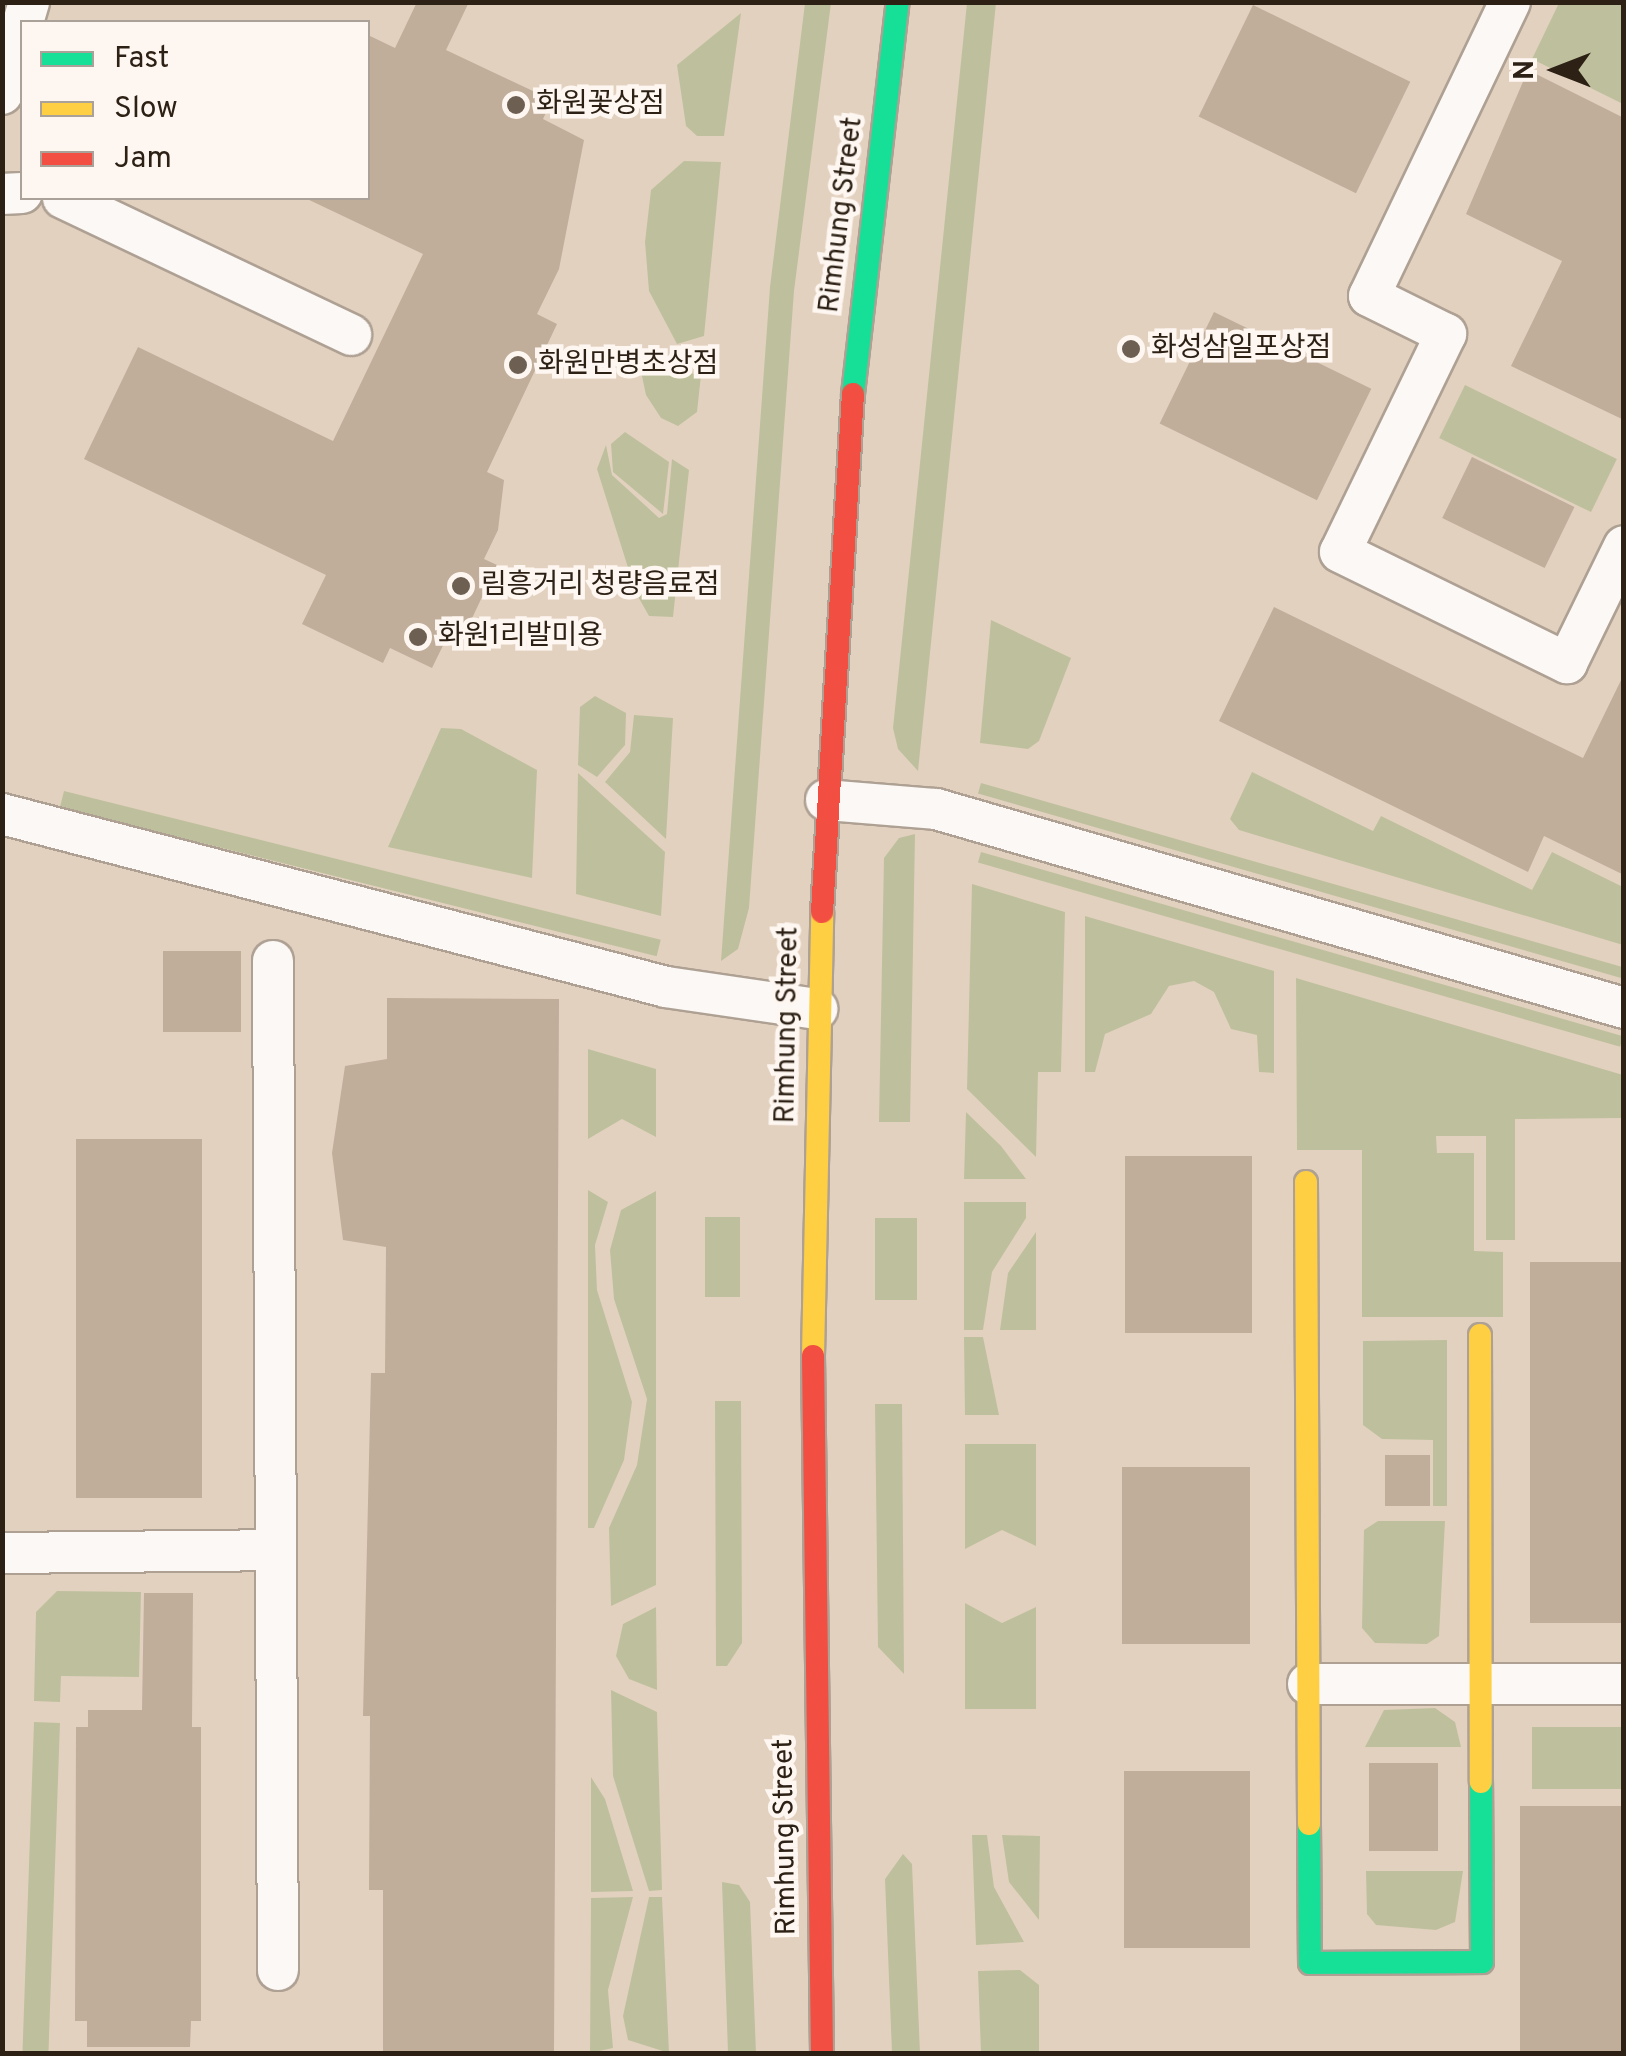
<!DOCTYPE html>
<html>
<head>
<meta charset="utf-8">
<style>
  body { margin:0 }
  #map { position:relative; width:1626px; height:2056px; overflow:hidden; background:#e3d1c0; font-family:Overpass,"Noto Sans KR",sans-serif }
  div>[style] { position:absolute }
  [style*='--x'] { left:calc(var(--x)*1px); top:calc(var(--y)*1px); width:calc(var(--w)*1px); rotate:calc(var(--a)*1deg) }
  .green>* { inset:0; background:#bec09d; transform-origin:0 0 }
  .building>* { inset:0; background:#c0ad9a; transform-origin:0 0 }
  .roads { filter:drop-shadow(2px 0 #aea193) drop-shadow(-2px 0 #aea193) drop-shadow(0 2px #aea193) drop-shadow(0 -2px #aea193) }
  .street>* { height:40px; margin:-20px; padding:0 20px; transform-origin:20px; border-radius:20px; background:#fbf8f6 }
  .fast>* { height:22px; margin:-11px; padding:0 11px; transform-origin:11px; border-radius:11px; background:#16e098 }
  .slow>* { height:22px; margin:-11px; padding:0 11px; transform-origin:11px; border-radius:11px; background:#ffcf43 }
  .jam>* { height:22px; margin:-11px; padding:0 11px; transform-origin:11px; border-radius:11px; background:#f24e42 }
  .dots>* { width:28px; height:28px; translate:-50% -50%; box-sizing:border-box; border:5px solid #fef7f1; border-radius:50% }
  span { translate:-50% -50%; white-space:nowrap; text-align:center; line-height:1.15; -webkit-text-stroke:9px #fef7f1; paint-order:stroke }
  .poi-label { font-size:28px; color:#2d2115 }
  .left { translate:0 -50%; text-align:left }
  .street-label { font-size:28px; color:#2d2115 }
  .frame { position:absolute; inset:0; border:5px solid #2d2115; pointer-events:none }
  .legend { position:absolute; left:20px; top:20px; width:350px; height:180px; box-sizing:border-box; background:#fef7f1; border:2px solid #aaa199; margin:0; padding:12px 18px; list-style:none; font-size:30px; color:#2d2115 }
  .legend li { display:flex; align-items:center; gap:20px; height:50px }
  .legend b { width:50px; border:2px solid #aaa199 }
  .north { position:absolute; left:1506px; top:20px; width:100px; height:100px; -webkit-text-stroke:8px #fef7f1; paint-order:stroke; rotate:270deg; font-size:28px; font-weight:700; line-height:40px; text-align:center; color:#2d2115 }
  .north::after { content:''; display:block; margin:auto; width:35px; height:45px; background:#2d2115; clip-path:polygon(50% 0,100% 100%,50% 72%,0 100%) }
</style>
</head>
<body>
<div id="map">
  <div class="green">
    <div style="clip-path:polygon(805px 3px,831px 3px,794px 291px,749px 908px,738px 949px,721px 961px,770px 287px)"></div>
    <div style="clip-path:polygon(967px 3px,996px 3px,918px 771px,898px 749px,893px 728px)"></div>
    <div style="clip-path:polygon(1559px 3px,1623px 3px,1623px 104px,1532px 59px)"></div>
    <div style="clip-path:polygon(741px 13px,724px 136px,697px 136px,686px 126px,677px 65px)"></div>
    <div style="clip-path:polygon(684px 161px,721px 162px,704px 336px,677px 344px,649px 291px,645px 242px,651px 190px)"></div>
    <div style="clip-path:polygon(648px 349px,661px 368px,701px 375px,697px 412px,678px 426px,661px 418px,646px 395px,639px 362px)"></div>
    <div style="left:1465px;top:385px;width:169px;height:59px;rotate:26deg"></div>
    <div style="clip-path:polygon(625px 432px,669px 462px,663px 514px,613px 472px,611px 444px)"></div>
    <div style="clip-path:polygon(606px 445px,612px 475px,659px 518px,667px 514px,672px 459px,689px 470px,673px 617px,649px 616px,636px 593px,597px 469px)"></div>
    <div style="clip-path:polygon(991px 620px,1071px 658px,1039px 741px,1028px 749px,980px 743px)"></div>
    <div style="clip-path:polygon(595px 696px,626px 713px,625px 745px,597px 777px,578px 765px,580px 707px)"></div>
    <div style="clip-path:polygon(634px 715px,673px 718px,666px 839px,605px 782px,630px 752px)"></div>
    <div style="clip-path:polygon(441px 728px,461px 729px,537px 770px,532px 878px,388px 847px)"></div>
    <div style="clip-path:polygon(1252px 772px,1373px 831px,1381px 816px,1532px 890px,1552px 852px,1623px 887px,1623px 945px,1239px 830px,1230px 819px)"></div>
    <div style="clip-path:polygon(578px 773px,665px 852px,661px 916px,576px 894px)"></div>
    <div style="left:981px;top:783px;width:669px;height:11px;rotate:16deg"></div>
    <div style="left:64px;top:791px;width:615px;height:17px;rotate:14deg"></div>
    <div style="clip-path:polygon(915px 834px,910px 1122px,879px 1122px,884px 858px,899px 838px)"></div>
    <div style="left:981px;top:852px;width:668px;height:11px;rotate:16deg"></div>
    <div style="clip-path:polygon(972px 884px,1065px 912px,1061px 1072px,1038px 1072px,1036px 1157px,967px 1089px)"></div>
    <div style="clip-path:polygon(1085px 916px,1274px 971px,1274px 1073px,1259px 1072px,1257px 1035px,1231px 1029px,1214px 992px,1194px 981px,1169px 986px,1151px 1014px,1105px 1034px,1095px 1072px,1085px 1072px)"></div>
    <div style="clip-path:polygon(1296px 978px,1623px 1075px,1623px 1118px,1515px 1119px,1515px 1240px,1486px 1240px,1486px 1136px,1436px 1136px,1437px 1153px,1474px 1153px,1474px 1251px,1503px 1252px,1503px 1317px,1362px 1317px,1362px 1150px,1297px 1150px)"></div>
    <div style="clip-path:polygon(588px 1049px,656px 1069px,656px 1137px,622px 1119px,588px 1139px)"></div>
    <div style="clip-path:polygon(966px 1112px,1001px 1146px,1026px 1179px,964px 1179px)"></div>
    <div style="clip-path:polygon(588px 1190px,608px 1202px,595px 1245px,597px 1290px,632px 1402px,624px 1460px,594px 1528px,588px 1528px)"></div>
    <div style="clip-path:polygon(656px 1191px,656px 1585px,611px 1606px,609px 1528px,637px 1465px,647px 1399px,614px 1299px,610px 1250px,621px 1210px)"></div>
    <div style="clip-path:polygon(964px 1202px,1026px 1202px,1026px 1218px,992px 1272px,983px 1330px,964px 1330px)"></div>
    <div style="left:705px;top:1217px;width:35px;height:80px"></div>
    <div style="left:875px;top:1218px;width:42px;height:82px"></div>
    <div style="clip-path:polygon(1036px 1232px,1036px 1330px,1000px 1330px,1008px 1273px)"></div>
    <div style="clip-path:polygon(964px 1337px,983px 1337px,999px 1415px,965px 1415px)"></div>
    <div style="clip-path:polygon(1447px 1340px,1447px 1506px,1433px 1506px,1433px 1440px,1382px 1439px,1363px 1425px,1363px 1341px)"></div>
    <div style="clip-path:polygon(715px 1401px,741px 1401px,742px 1643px,727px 1666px,716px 1666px)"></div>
    <div style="clip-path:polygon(875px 1404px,902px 1404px,904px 1674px,878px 1647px)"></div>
    <div style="clip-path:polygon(965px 1444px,1036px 1444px,1036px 1546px,1002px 1530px,965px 1549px)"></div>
    <div style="clip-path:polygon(1445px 1521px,1439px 1636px,1427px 1644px,1375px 1643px,1362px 1628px,1364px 1530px,1378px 1521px)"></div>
    <div style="clip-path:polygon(57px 1591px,141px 1592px,139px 1677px,61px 1676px,60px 1702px,34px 1701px,36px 1612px)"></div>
    <div style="clip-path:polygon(965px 1603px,1002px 1623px,1036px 1607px,1036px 1709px,965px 1709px)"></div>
    <div style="clip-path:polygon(656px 1607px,657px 1690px,629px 1679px,616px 1656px,623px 1624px)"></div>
    <div style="clip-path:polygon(611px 1690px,657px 1712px,662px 1890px,649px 1891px,613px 1776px)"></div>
    <div style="clip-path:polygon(1435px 1708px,1455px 1722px,1461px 1747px,1365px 1747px,1384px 1710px)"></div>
    <div style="left:34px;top:1722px;width:26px;height:331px;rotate:2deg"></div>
    <div style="left:1623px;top:1727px;width:62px;height:91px;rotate:90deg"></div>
    <div style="clip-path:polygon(591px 1777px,605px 1799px,633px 1891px,591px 1892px)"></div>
    <div style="clip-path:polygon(972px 1835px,987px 1835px,994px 1887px,1024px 1942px,976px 1945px)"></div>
    <div style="clip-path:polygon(1002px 1835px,1040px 1836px,1039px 1920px,1009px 1882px)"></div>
    <div style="clip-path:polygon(903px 1854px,912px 1864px,920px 2053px,892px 2053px,885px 1879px)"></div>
    <div style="clip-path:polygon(1366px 1871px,1463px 1871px,1455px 1922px,1436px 1930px,1376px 1925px,1367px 1914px)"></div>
    <div style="clip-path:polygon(722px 1882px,739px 1885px,750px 1902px,756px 2053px,728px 2053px)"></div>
    <div style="clip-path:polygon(633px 1897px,608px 1990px,613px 2048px,590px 2053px,591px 1898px)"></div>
    <div style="clip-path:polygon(649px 1897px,662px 1897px,669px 2053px,628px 2040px,623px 2016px)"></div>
    <div style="clip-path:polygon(1020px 1970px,1039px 1985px,1039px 2053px,981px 2053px,978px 1971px)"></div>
  </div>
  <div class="building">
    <div style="clip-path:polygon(417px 2px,469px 2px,446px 50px,552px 100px,543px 119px,584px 140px,559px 269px,537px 314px,557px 324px,487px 472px,504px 480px,498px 530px,484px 559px,497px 565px,467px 629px,454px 623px,432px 668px,390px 648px,383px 663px,302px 624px,326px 575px,84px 459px,138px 347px,333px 441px,423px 254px,305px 198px,368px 198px,368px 35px,395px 48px)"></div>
    <div style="left:1253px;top:5px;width:175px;height:124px;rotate:26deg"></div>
    <div style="clip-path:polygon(1528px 70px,1624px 118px,1624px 420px,1511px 366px,1562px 261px,1466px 214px)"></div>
    <div style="left:1214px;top:312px;width:175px;height:124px;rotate:26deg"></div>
    <div style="left:1472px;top:457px;width:114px;height:68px;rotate:26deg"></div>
    <div style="clip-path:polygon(1274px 607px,1583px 758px,1624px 674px,1624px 875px,1544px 836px,1528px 872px,1219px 721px)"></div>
    <div style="left:163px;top:951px;width:78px;height:81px"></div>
    <div style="clip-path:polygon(387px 998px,559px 999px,554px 2054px,383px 2054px,383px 1890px,369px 1890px,370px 1716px,363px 1716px,371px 1373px,385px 1373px,386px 1247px,343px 1240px,332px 1153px,345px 1066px,387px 1059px)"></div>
    <div style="left:76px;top:1139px;width:126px;height:359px"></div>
    <div style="left:1252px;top:1156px;width:177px;height:127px;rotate:90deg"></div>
    <div style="left:1624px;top:1262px;width:361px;height:94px;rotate:90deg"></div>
    <div style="left:1385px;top:1455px;width:45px;height:51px"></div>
    <div style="left:1250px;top:1467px;width:177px;height:128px;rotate:90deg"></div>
    <div style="clip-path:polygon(144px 1593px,193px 1593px,192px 1727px,201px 1727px,201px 2021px,191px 2021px,190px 2047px,87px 2047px,87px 2021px,75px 2021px,76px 1727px,88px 1727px,88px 1710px,142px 1710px)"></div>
    <div style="left:1438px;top:1763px;width:88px;height:69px;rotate:90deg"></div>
    <div style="left:1250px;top:1771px;width:177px;height:126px;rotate:90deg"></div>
    <div style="left:1624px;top:1806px;width:248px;height:104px;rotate:90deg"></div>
  </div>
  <div class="roads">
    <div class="street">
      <div style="--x:1510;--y:2;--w:326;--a:115.6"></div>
      <div style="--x:1369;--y:296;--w:86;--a:26.3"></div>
      <div style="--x:1446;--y:334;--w:242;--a:115.9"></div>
      <div style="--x:1340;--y:552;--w:253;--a:26.1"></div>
      <div style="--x:1567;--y:663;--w:130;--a:-64"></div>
      <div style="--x:2;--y:94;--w:96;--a:-73.6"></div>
      <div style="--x:2;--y:194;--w:20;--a:-3"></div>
      <div style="--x:63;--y:198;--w:319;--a:25.4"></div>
      <div style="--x:826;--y:800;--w:110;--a:4.7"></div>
      <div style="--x:936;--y:809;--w:716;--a:16.13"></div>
      <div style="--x:2;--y:814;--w:686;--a:14.6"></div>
      <div style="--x:666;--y:987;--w:153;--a:8.3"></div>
      <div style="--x:273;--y:961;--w:1009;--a:89.72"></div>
      <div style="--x:2;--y:1553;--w:274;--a:-0.6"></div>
      <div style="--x:1308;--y:1684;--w:316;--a:0"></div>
    </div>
    <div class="fast">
      <div style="--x:853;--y:394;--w:395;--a:-83.5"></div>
      <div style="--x:1309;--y:1824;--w:139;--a:89.6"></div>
      <div style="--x:1310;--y:1963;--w:172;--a:-0.3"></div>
      <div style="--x:1482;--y:1962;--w:180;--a:-90.3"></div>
    </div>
    <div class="slow">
      <div style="--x:1306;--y:1182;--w:642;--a:89.73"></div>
      <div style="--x:1480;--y:1335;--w:447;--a:89.9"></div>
      <div style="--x:813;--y:1356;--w:444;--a:-88.8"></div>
    </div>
    <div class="jam">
      <div style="--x:822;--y:912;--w:519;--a:-86.58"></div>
      <div style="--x:813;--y:1356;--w:698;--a:89.26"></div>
    </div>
  </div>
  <div class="dots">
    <div style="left:516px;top:105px;background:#6d5f51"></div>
    <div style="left:1131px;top:349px;background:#6d5f51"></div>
    <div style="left:518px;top:365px;background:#6d5f51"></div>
    <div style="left:461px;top:586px;background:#6d5f51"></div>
    <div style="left:418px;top:637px;background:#6d5f51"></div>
  </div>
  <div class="poi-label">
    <span class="left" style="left:536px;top:105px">화원꽃상점</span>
    <span class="left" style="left:1151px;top:349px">화성삼일포상점</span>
    <span class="left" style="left:538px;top:365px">화원만병초상점</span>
    <span class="left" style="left:481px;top:586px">림흥거리 청량음료점</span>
    <span class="left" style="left:438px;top:637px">화원1리발미용</span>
  </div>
  <div class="street-label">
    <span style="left:842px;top:215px;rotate:-83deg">Rimhung Street</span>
    <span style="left:788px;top:1025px;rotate:-89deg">Rimhung Street</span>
    <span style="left:786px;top:1837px;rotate:-91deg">Rimhung Street</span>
  </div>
  <div class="frame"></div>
  <ul class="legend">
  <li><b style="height:12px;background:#16e098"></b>Fast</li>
  <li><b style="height:12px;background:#ffcf43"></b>Slow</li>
  <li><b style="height:12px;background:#f24e42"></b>Jam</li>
  </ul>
  <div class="north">N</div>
</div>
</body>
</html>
